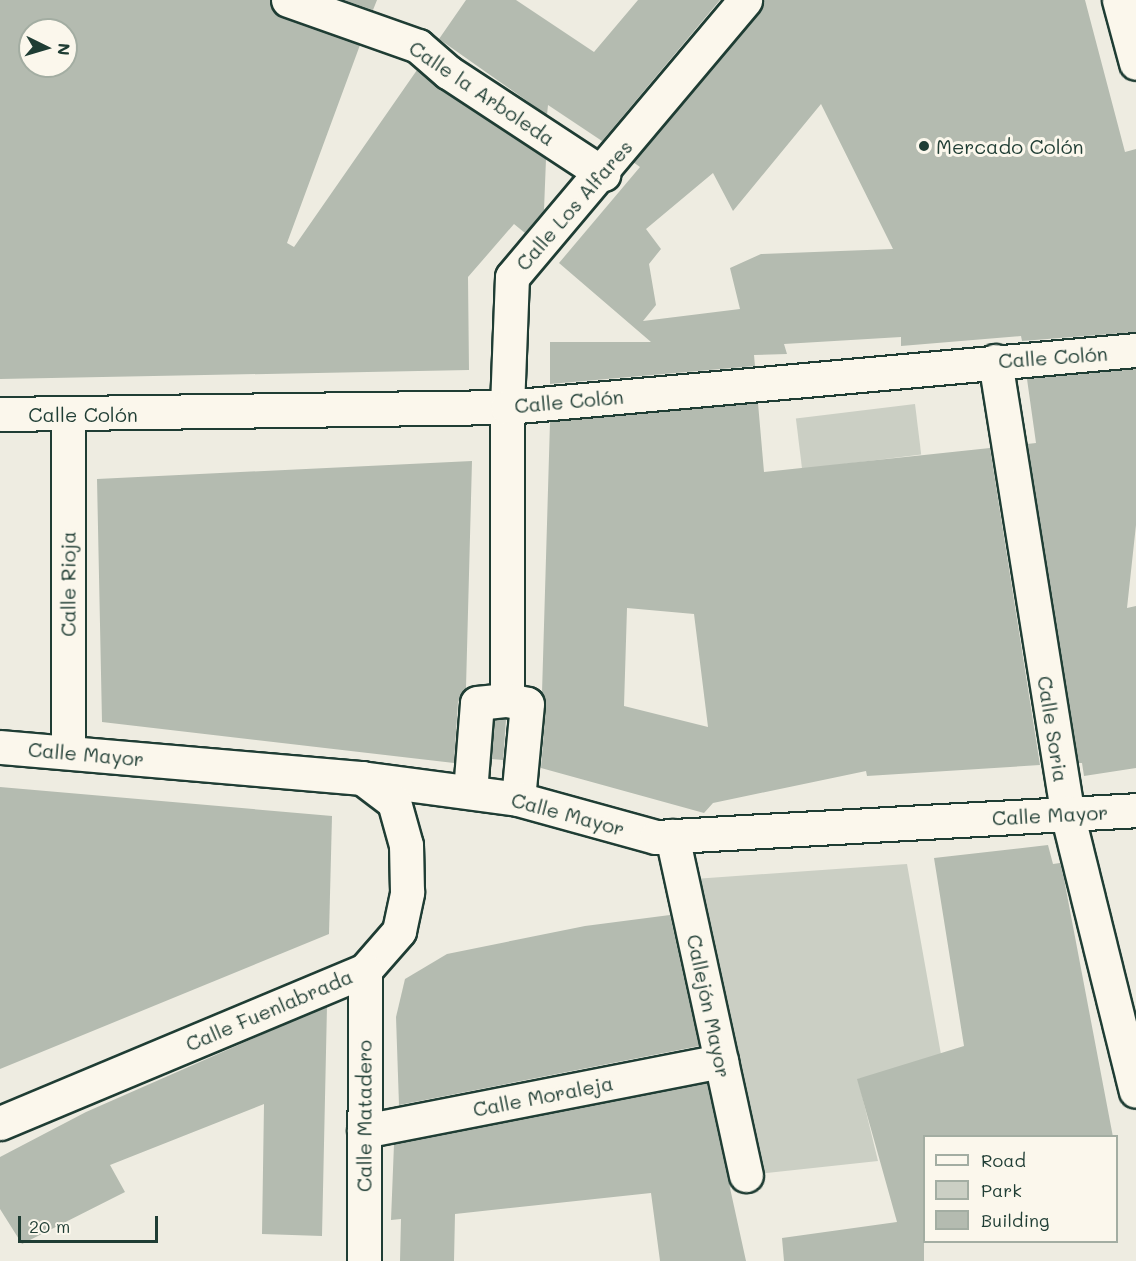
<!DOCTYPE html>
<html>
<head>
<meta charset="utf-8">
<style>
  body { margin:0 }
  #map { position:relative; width:1136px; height:1261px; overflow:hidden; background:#eeece1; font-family:Mali,sans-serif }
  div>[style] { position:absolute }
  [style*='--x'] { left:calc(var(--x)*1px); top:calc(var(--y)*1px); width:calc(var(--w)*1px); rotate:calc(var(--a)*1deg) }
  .green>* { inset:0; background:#cbcfc4; transform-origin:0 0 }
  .building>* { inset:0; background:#b4bbb0; transform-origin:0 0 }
  .roads { filter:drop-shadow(2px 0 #1f3d34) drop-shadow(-2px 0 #1f3d34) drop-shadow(0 2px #1f3d34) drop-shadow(0 -2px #1f3d34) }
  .pedestrian>* { height:33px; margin:-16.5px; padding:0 16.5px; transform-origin:16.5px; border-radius:16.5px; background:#fbf7ec }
  .minor>* { height:33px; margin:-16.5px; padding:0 16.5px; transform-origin:16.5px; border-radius:16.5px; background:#fbf7ec }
  .dots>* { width:16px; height:16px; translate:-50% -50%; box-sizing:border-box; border:3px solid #fbf7ec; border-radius:50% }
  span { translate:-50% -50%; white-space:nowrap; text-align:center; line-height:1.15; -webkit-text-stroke:6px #fbf7ec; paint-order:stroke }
  .street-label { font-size:20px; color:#1f3d34 }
  .poi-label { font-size:20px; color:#1f3d34 }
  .left { translate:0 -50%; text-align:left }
  .legend { position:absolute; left:923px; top:1135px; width:195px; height:108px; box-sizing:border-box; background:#fbf7ec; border:2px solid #a3ada2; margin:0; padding:8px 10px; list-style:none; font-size:18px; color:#1f3d34 }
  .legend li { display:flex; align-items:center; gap:12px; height:30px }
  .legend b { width:30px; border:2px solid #a3ada2 }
  .north { position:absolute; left:18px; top:18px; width:60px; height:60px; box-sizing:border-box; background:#fbf7ec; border:2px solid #a3ada2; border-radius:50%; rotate:95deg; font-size:16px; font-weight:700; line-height:24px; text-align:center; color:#1f3d34 }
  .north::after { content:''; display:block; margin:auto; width:21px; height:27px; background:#1f3d34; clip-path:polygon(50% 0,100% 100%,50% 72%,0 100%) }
  .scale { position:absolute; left:18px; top:1216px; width:140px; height:27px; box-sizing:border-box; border:3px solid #1f3d34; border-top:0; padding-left:8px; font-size:18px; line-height:21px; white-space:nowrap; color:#1f3d34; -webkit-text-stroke:4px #fbf7ec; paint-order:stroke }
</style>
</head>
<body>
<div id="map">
  <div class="green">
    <div style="left:915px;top:404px;width:51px;height:120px;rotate:83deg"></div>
    <div style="clip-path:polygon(907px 864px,942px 1060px,858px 1079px,878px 1161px,758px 1174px,694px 879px)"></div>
  </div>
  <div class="building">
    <div style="clip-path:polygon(evenodd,0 0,270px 0,273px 12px,281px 17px,360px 45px,287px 243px,294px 247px,417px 70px,546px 159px,544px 210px,525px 233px,514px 224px,468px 277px,469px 370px,0 379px,0 0,30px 30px,66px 30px,66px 66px,30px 66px,30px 30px)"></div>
    <div style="clip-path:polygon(344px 0,377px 0,373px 10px)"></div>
    <div style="clip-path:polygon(466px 0,516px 0,594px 52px,638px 0,720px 0,602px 141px,548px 105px,547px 115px,439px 39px)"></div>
    <div style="clip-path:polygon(evenodd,763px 0,1085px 0,1125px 152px,1136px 149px,1136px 332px,1022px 341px,1021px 336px,901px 346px,901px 337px,784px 344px,787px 354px,754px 355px,755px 366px,550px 384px,550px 342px,651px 342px,559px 263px,640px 167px,633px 162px,759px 12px,763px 0,821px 104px,893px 249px,761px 254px,730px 268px,740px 309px,643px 321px,656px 305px,649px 264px,661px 249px,646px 229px,713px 173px,733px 211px,821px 104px)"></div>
    <div style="clip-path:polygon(1136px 369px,1136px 525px,1127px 608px,1136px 606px,1136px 768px,1084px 776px,1082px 763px,1078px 763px,1027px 444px,1036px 443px,1027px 379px)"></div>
    <div style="clip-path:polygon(evenodd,758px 403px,764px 472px,990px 448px,1040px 765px,867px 776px,866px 771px,713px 803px,704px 813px,541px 768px,546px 706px,542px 693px,550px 422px,758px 403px,627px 608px,694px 614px,708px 727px,624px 706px,627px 608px)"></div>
    <div style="clip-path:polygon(472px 461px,466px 688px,458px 702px,454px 763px,102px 722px,97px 479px)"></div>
    <div style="left:506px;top:719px;width:41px;height:12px;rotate:94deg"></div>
    <div style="clip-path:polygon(0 787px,332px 816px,329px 934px,0 1069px)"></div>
    <div style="clip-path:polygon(1048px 845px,1053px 864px,1060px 863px,1064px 879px,1113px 1137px,924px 1137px,924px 1261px,784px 1261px,782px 1238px,897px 1222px,857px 1079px,964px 1046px,934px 858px)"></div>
    <div style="clip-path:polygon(670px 915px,699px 1046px,399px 1105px,396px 1017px,405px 979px,447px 954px,585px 926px)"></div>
    <div style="clip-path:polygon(327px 1006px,322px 1236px,262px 1234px,264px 1104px,110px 1165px,125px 1192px,22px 1244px,0 1209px,0 1157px,86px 1112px)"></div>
    <div style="clip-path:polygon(707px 1083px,746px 1261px,660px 1261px,651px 1193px,455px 1214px,454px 1261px,400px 1261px,401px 1219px,391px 1220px,394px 1144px)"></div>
  </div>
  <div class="roads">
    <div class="pedestrian">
      <div style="--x:507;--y:407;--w:293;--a:90"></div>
      <div style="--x:507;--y:700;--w:20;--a:11"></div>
      <div style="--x:527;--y:704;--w:95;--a:95.4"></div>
      <div style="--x:470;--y:792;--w:89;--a:-85.5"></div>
      <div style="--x:477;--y:703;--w:30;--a:-6"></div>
      <div style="--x:672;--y:836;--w:347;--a:77.7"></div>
      <div style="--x:364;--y:1131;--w:364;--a:-11.1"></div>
    </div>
    <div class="minor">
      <div style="--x:288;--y:0;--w:138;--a:19.5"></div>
      <div style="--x:418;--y:46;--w:40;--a:41"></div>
      <div style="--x:448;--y:72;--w:186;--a:33.3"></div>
      <div style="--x:1119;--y:0;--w:65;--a:74.9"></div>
      <div style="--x:995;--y:361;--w:458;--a:80.9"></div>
      <div style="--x:1067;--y:813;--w:286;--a:76.1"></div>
      <div style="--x:507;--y:407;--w:130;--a:-87.8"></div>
      <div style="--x:512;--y:277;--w:362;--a:-49.9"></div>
      <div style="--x:0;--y:414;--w:507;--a:-0.79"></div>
      <div style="--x:507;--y:407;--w:632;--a:-5.18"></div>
      <div style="--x:0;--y:747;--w:362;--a:4.9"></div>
      <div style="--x:361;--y:778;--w:158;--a:7.6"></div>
      <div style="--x:518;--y:799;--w:143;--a:15.4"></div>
      <div style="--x:656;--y:837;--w:481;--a:-3.2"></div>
      <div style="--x:68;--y:752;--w:337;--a:-90"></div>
      <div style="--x:0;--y:1123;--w:396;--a:-22.7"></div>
      <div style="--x:365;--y:970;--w:52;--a:-48.9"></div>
      <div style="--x:399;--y:931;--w:40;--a:-78"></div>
      <div style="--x:407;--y:892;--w:47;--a:-91.2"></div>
      <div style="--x:406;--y:845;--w:45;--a:-105.6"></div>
      <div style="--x:394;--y:802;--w:40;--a:-143"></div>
      <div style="--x:364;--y:1261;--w:291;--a:-89.8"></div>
    </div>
  </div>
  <div class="dots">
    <div style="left:924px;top:146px;background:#1f3d34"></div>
  </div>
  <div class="street-label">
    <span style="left:482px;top:93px;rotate:34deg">Calle la Arboleda</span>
    <span style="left:574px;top:205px;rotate:-49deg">Calle Los Alfares</span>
    <span style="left:1053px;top:357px;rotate:-4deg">Calle Colón</span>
    <span style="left:569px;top:401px;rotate:-5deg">Calle Colón</span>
    <span style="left:83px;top:414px">Calle Colón</span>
    <span style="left:68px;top:584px;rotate:-90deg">Calle Rioja</span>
    <span style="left:1053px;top:729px;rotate:81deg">Calle Soria</span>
    <span style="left:86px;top:754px;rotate:5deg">Calle Mayor</span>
    <span style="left:568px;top:814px;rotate:15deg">Calle Mayor</span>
    <span style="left:1050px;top:815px;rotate:-3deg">Calle Mayor</span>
    <span style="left:709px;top:1006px;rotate:78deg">Callejón Mayor</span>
    <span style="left:269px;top:1010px;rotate:-23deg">Calle Fuenlabrada</span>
    <span style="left:543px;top:1096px;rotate:-11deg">Calle Moraleja</span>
    <span style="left:364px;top:1116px;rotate:-90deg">Calle Matadero</span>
  </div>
  <div class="poi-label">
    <span class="left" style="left:936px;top:146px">Mercado Colón</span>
  </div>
  <ul class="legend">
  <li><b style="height:8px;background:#fbf7ec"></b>Road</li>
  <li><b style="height:16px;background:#cbcfc4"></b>Park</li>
  <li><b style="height:16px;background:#b4bbb0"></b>Building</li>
  </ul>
  <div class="north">N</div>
  <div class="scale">20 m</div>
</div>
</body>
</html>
